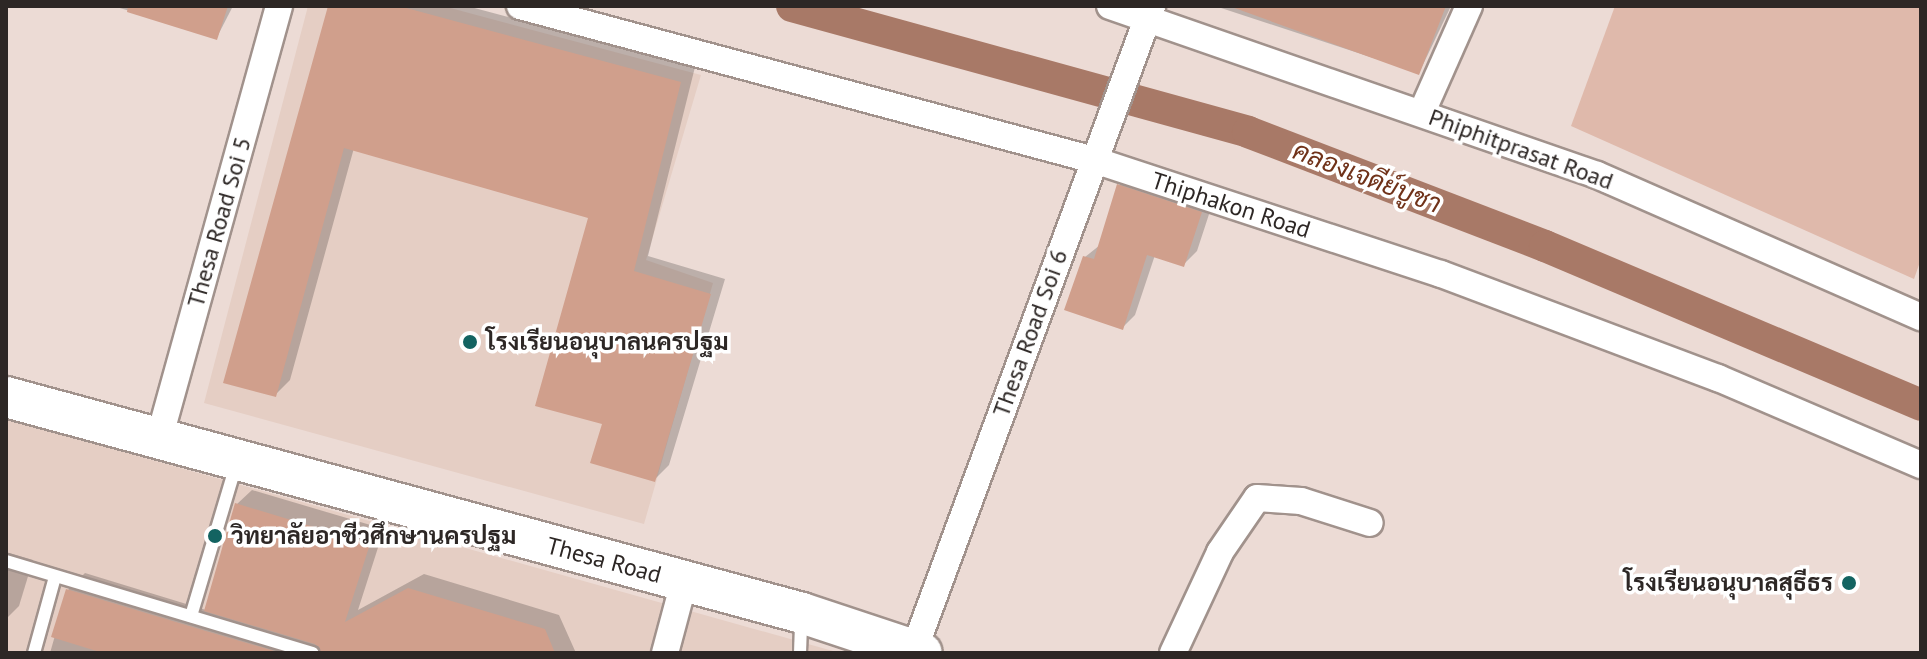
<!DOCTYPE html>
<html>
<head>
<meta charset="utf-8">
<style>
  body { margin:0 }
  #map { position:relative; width:1927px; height:659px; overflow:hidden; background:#ecdbd5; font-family:"PT Sans",Sarabun,sans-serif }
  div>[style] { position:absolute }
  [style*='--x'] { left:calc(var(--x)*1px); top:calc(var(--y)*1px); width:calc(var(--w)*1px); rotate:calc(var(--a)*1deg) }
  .built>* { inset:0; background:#e5cec4 }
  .green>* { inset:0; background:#dfb9ab }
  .shadow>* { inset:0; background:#0003 }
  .canal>* { height:32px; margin:-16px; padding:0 16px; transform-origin:16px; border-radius:16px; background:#a87967 }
  .building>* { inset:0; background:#d09f8c }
  .roads { filter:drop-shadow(2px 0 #a1928c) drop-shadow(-2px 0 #a1928c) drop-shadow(0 2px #a1928c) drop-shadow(0 -2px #a1928c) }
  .service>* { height:12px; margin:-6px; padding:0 6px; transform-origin:6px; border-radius:6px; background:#fff }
  .minor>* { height:26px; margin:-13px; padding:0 13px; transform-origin:13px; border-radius:13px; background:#fff }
  .primary>* { height:40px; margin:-20px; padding:0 20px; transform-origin:20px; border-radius:20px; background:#fff }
  .dots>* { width:22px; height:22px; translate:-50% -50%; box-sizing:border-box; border:4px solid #fff; border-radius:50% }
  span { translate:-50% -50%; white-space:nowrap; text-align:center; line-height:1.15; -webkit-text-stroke:7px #fff; paint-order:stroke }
  .street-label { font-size:24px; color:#2d2725 }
  .poi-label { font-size:24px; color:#2d2725; font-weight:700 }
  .left { translate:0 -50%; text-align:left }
  .right { translate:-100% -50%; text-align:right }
  .water-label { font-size:26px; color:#703219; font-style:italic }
  .frame { position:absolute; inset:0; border:8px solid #2d2725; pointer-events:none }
</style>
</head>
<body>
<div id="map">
  <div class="built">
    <div style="clip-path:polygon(308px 6px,443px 6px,701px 75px,646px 260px,713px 283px,644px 524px,204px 403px)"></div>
    <div style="clip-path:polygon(6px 419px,840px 653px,6px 653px)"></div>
  </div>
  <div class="green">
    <div style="clip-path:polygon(1615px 6px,1921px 6px,1921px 259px,1914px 279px,1571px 126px)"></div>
  </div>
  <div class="shadow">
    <div style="clip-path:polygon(113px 6px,233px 6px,217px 37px)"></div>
    <div style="clip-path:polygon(330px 6px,467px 6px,695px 67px,648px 256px,725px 279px,669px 465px,654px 480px,604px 423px,591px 216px,354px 148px,290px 380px,275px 395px)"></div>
    <div style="clip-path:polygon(1215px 6px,1451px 6px,1419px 73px)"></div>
    <div style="clip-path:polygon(1132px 173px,1214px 199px,1197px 251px,1184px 264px,1155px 255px,1135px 315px,1122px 328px,1085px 257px,1100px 245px,1119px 186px)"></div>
    <div style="clip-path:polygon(252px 490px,384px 529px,358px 610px,424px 574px,559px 615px,576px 653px,362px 653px,322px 644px,319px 653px,50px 653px,68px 590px,85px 573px,206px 610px,237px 504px)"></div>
    <div style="clip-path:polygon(6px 552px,33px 560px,19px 606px,6px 619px)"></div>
  </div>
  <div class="canal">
    <div style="--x:792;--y:6;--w:473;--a:15.4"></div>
    <div style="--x:1248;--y:132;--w:318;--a:21"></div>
    <div style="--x:1545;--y:246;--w:408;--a:22.9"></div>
  </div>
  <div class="building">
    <div style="clip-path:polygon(128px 6px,228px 6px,217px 40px,127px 12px)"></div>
    <div style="clip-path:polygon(328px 6px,399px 6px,681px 82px,634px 271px,711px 294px,655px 482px,590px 463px,602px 424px,535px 406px,588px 218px,344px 148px,276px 397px,223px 383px)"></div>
    <div style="clip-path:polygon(1229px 6px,1446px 6px,1419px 75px)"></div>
    <div style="clip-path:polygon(1117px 184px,1202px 212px,1184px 267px,1147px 255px,1123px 330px,1064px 310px,1083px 256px,1094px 259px)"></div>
    <div style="clip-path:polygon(235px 503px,370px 544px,345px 622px,408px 588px,545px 629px,555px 653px,321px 653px,315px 644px,204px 611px)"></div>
    <div style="clip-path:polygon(66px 589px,199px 629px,281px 653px,103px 653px,51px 637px)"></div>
  </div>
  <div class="roads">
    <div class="service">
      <div style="--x:6;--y:561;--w:320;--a:16.7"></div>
      <div style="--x:191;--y:616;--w:158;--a:-73.4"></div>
      <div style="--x:34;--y:653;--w:79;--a:-74.6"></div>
      <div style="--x:800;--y:653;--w:35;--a:-88"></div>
    </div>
    <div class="minor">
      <div style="--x:520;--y:6;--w:594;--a:15.02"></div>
      <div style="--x:1094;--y:160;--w:365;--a:18.2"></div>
      <div style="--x:1441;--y:274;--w:296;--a:20.6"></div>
      <div style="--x:1718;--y:378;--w:221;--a:23.2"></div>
      <div style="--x:1110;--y:6;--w:515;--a:19.14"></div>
      <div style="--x:1597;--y:175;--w:354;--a:23.7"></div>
      <div style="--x:1422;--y:112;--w:116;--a:-66.1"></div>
      <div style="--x:159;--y:439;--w:449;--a:-74.5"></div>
      <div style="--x:914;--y:650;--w:687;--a:-69.72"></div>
      <div style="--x:665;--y:653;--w:73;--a:-75"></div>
      <div style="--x:1173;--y:653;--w:111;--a:-65"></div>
      <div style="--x:1220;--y:552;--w:65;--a:-55.6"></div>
      <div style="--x:1257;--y:498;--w:44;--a:3.9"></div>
      <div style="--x:1301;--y:501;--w:72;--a:17.7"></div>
    </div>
    <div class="primary">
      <div style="--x:6;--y:397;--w:825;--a:15.18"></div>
      <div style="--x:802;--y:613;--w:126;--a:18.4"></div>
    </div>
  </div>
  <div class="dots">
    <div style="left:470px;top:342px;background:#136361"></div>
    <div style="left:215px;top:536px;background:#136361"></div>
    <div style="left:1849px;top:583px;background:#136361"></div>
  </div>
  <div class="street-label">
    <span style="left:1521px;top:149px;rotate:20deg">Phiphitprasat Road</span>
    <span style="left:1231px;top:205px;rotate:18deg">Thiphakon Road</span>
    <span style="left:219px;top:222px;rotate:-74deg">Thesa Road Soi 5</span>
    <span style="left:1030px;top:333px;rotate:-70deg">Thesa Road Soi 6</span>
    <span style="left:604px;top:560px;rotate:15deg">Thesa Road</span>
  </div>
  <div class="poi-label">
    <span class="left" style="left:486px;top:342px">โรงเรียนอนุบาลนครปฐม</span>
    <span class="left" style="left:231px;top:536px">วิทยาลัยอาชีวศึกษานครปฐม</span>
    <span class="right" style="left:1833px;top:583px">โรงเรียนอนุบาลสุธีธร</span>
  </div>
  <div class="water-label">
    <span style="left:1367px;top:177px;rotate:21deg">คลองเจดีย์บูชา</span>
  </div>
  <div class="frame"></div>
</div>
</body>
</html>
